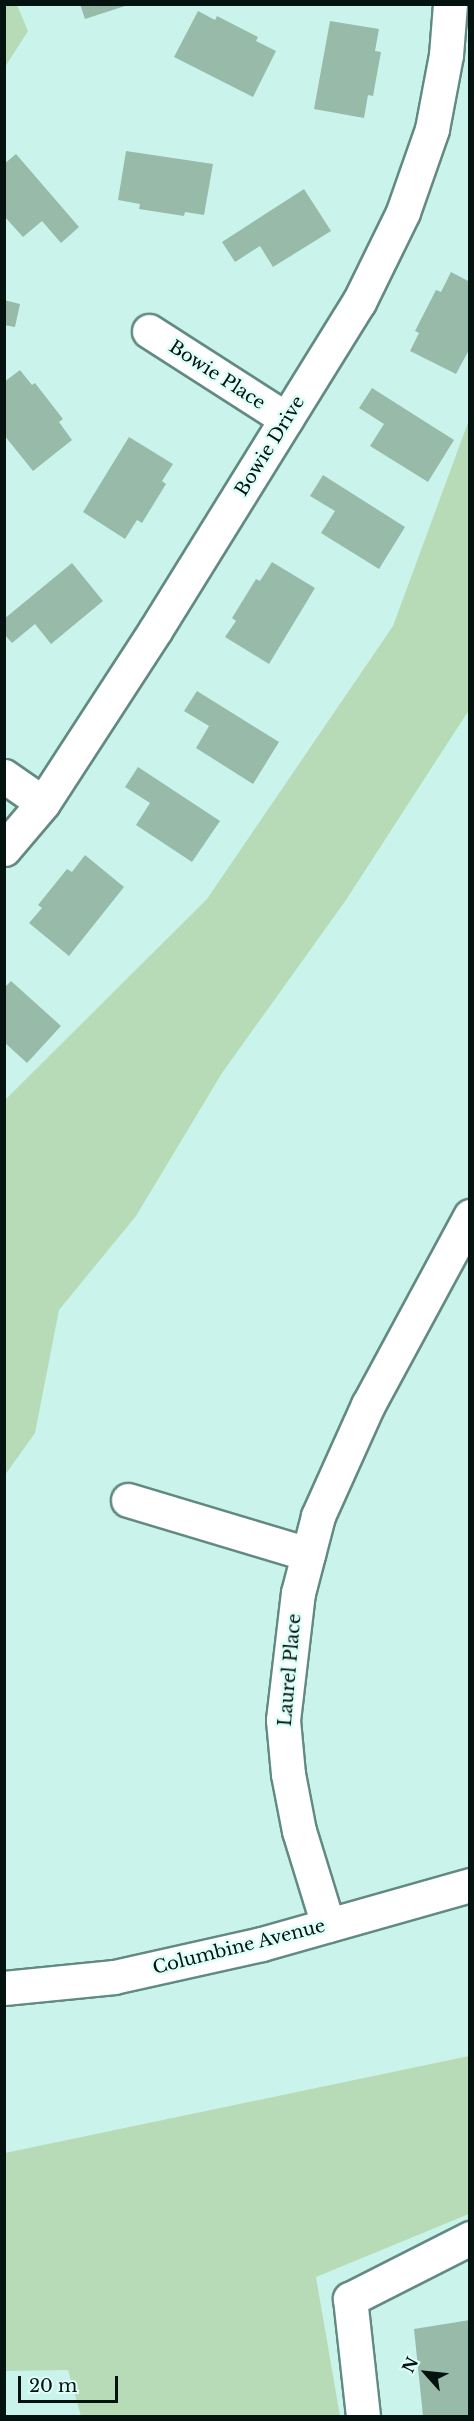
<!DOCTYPE html>
<html>
<head>
<meta charset="utf-8">
<style>
  body { margin:0 }
  #map { position:relative; width:474px; height:2421px; overflow:hidden; background:#caf4eb; font-family:"Libre Baskerville",serif }
  div>[style] { position:absolute }
  [style*='--x'] { left:calc(var(--x)*1px); top:calc(var(--y)*1px); width:calc(var(--w)*1px); rotate:calc(var(--a)*1deg) }
  .green>* { inset:0; background:#b7dbb7 }
  .building>* { inset:0; background:#98baa9 }
  .roads { filter:drop-shadow(2px 0 #638a82) drop-shadow(-2px 0 #638a82) drop-shadow(0 2px #638a82) drop-shadow(0 -2px #638a82) }
  .minor>* { height:33px; margin:-16.5px; padding:0 16.5px; transform-origin:16.5px; border-radius:16.5px; background:#fff }
  span { translate:-50% -50%; white-space:nowrap; text-align:center; line-height:1.15; -webkit-text-stroke:5px #defff8; paint-order:stroke }
  .street-label { font-size:18px; color:#041210 }
  .frame { position:absolute; inset:0; border:6px solid #041210; pointer-events:none }
  .north { position:absolute; left:396px; top:2343px; width:60px; height:60px; -webkit-text-stroke:4px #defff8; paint-order:stroke; rotate:297deg; font-size:16px; font-weight:700; line-height:24px; text-align:center; color:#041210 }
  .north::after { content:''; display:block; margin:auto; width:21px; height:27px; background:#041210; clip-path:polygon(50% 0,100% 100%,50% 72%,0 100%) }
  .scale { position:absolute; left:18px; top:2376px; width:100px; height:27px; box-sizing:border-box; border:3px solid #041210; border-top:0; padding-left:8px; font-size:18px; line-height:21px; white-space:nowrap; color:#041210; -webkit-text-stroke:4px #defff8; paint-order:stroke }
</style>
</head>
<body>
<div id="map">
  <div class="green">
    <div style="clip-path:polygon(5px 4px,17px 5px,28px 31px,5px 67px)"></div>
    <div style="clip-path:polygon(469px 420px,469px 710px,346px 900px,222px 1073px,136px 1216px,59px 1310px,35px 1433px,5px 1475px,5px 1100px,207px 899px,393px 626px)"></div>
    <div style="clip-path:polygon(469px 2056px,469px 2214px,316px 2277px,340px 2416px,81px 2416px,68px 2370px,5px 2371px,5px 2153px)"></div>
  </div>
  <div class="building">
    <div style="clip-path:polygon(80px 4px,128px 4px,128px 5px,85px 19px)"></div>
    <div style="clip-path:polygon(198px 11px,215px 20px,217px 16px,258px 37px,256px 41px,276px 51px,253px 97px,174px 57px)"></div>
    <div style="clip-path:polygon(330px 21px,379px 29px,375px 51px,381px 52px,373px 96px,368px 95px,364px 118px,314px 109px)"></div>
    <div style="clip-path:polygon(126px 151px,213px 164px,204px 215px,185px 212px,184px 216px,139px 209px,140px 204px,118px 200px)"></div>
    <div style="clip-path:polygon(16px 154px,79px 227px,61px 243px,42px 221px,23px 237px,4px 216px,4px 164px)"></div>
    <div style="clip-path:polygon(304px 189px,331px 231px,273px 267px,260px 246px,235px 262px,222px 242px)"></div>
    <div style="clip-path:polygon(451px 272px,470px 282px,470px 348px,456px 374px,410px 351px,419px 333px,415px 331px,436px 290px,441px 292px)"></div>
    <div style="clip-path:polygon(4px 300px,20px 304px,15px 327px,4px 325px)"></div>
    <div style="clip-path:polygon(20px 370px,32px 385px,35px 383px,63px 419px,59px 422px,72px 440px,33px 471px,4px 435px,4px 382px)"></div>
    <div style="clip-path:polygon(372px 388px,454px 440px,428px 482px,370px 446px,384px 424px,359px 408px)"></div>
    <div style="clip-path:polygon(129px 437px,173px 464px,162px 481px,166px 484px,142px 523px,137px 520px,125px 539px,83px 512px)"></div>
    <div style="clip-path:polygon(323px 475px,405px 527px,379px 569px,321px 533px,335px 511px,310px 496px)"></div>
    <div style="clip-path:polygon(272px 562px,315px 588px,269px 664px,225px 637px,236px 621px,232px 618px,256px 579px,260px 581px)"></div>
    <div style="clip-path:polygon(72px 563px,103px 601px,51px 644px,35px 624px,12px 643px,4px 634px,4px 619px)"></div>
    <div style="clip-path:polygon(197px 691px,279px 742px,253px 784px,196px 748px,209px 726px,184px 711px)"></div>
    <div style="clip-path:polygon(138px 767px,220px 821px,192px 862px,136px 825px,150px 803px,125px 787px)"></div>
    <div style="clip-path:polygon(85px 855px,124px 887px,69px 956px,29px 923px,42px 908px,38px 905px,67px 869px,72px 872px)"></div>
    <div style="clip-path:polygon(11px 981px,61px 1026px,27px 1063px,4px 1042px,4px 988px)"></div>
    <div style="clip-path:polygon(470px 2320px,470px 2416px,423px 2416px,414px 2329px)"></div>
  </div>
  <div class="roads">
    <div class="minor">
      <div style="--x:149;--y:331;--w:163;--a:32.7"></div>
      <div style="--x:4;--y:776;--w:47;--a:34.7"></div>
      <div style="--x:4;--y:849;--w:60;--a:-49.7"></div>
      <div style="--x:43;--y:803;--w:207;--a:-57"></div>
      <div style="--x:156;--y:629;--w:385;--a:-58.2"></div>
      <div style="--x:359;--y:302;--w:100;--a:-63.9"></div>
      <div style="--x:403;--y:212;--w:88;--a:-70.7"></div>
      <div style="--x:432;--y:129;--w:75;--a:-79.3"></div>
      <div style="--x:446;--y:55;--w:51;--a:-85.5"></div>
      <div style="--x:128;--y:1500;--w:188;--a:16.7"></div>
      <div style="--x:328;--y:1925;--w:98;--a:-107.1"></div>
      <div style="--x:299;--y:1831;--w:58;--a:-100.9"></div>
      <div style="--x:288;--y:1774;--w:54;--a:-95.3"></div>
      <div style="--x:283;--y:1720;--w:128;--a:-83.3"></div>
      <div style="--x:298;--y:1593;--w:80;--a:-75.4"></div>
      <div style="--x:318;--y:1516;--w:122;--a:-65.8"></div>
      <div style="--x:368;--y:1405;--w:215;--a:-61.6"></div>
      <div style="--x:4;--y:1988;--w:111;--a:-5.7"></div>
      <div style="--x:114;--y:1977;--w:152;--a:-12.6"></div>
      <div style="--x:262;--y:1944;--w:216;--a:-15.8"></div>
      <div style="--x:363;--y:2416;--w:118;--a:-96.3"></div>
      <div style="--x:350;--y:2299;--w:135;--a:-26.9"></div>
    </div>
  </div>
  <div class="street-label">
    <span style="left:217px;top:375px;rotate:33deg">Bowie Place</span>
    <span style="left:270px;top:446px;rotate:-58deg">Bowie Drive</span>
    <span style="left:290px;top:1670px;rotate:-85deg">Laurel Place</span>
    <span style="left:239px;top:1947px;rotate:-14deg">Columbine Avenue</span>
  </div>
  <div class="frame"></div>
  <div class="north">N</div>
  <div class="scale">20 m</div>
</div>
</body>
</html>
